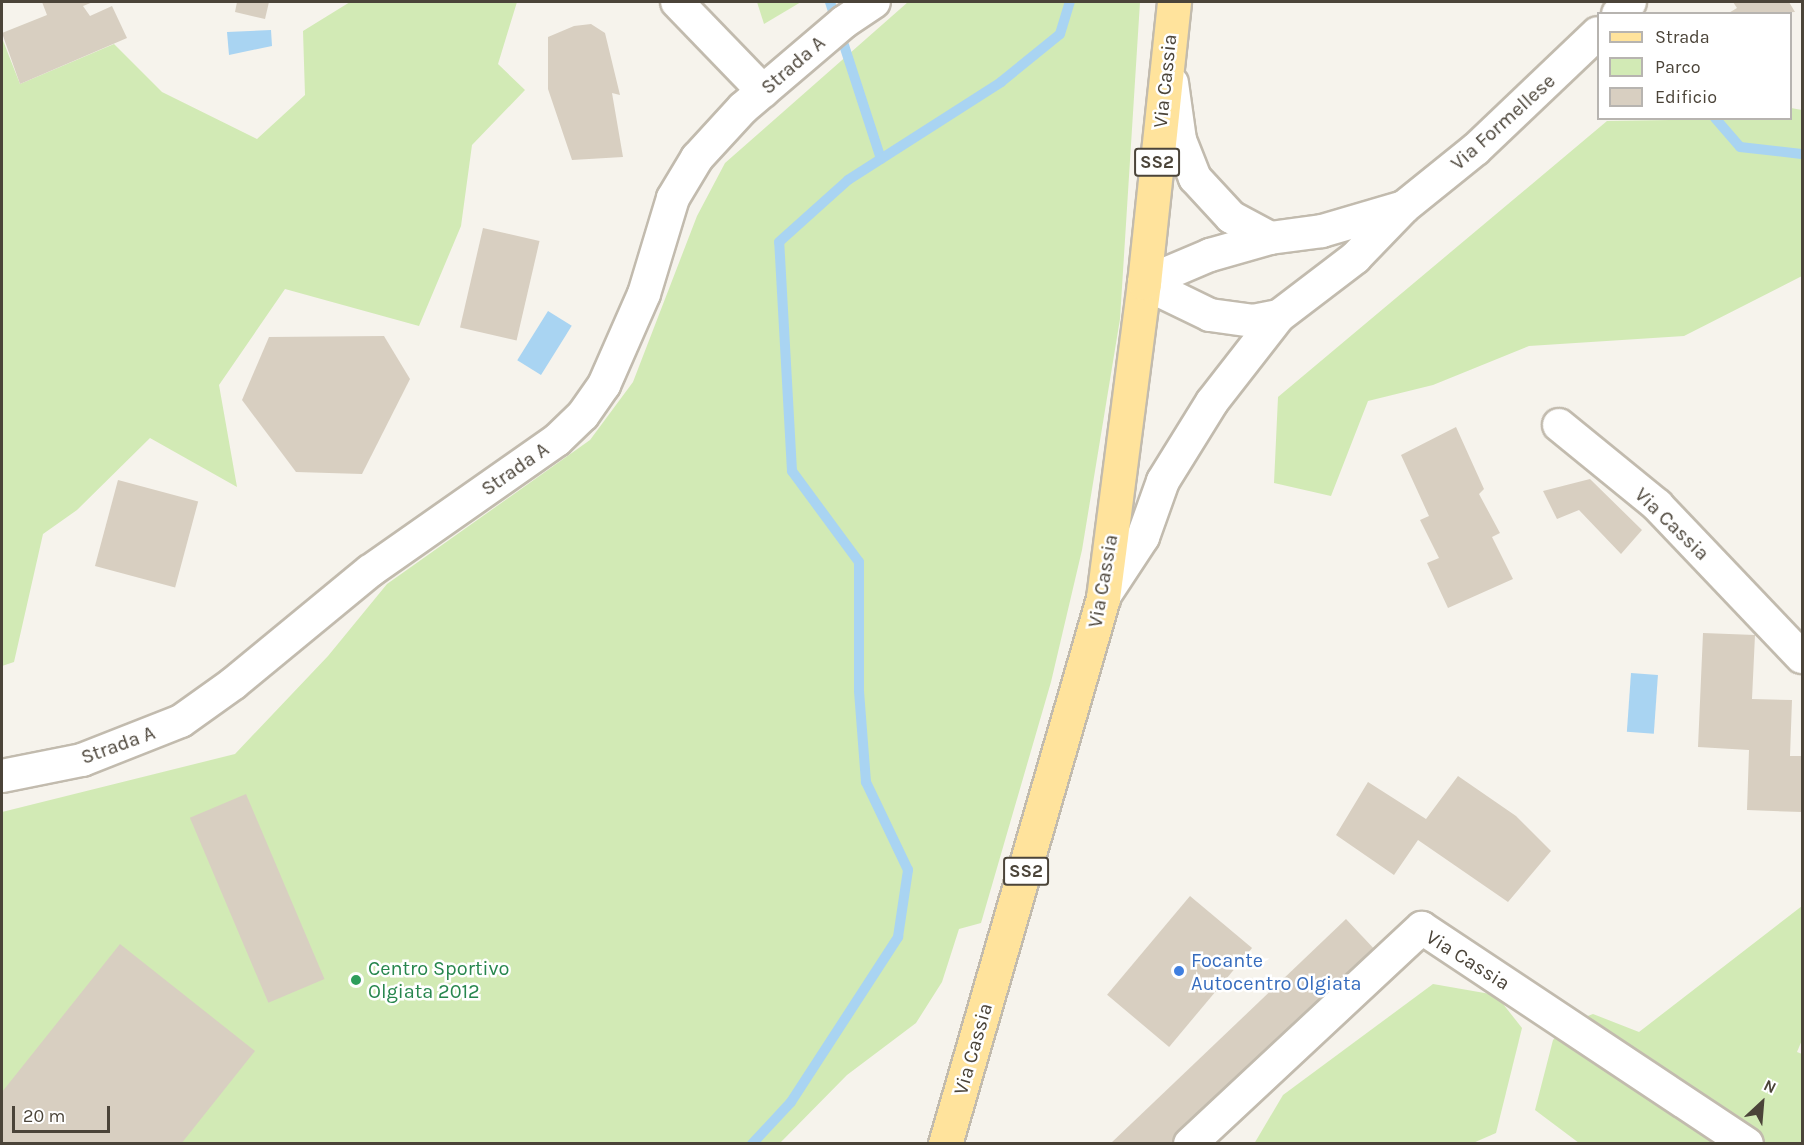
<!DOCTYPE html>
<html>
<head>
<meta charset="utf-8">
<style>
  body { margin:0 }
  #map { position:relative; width:1804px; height:1145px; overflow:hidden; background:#f6f3ec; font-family:Karla,sans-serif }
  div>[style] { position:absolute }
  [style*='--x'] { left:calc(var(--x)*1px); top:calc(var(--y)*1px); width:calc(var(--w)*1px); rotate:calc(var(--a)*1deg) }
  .green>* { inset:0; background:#d2eab5 }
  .water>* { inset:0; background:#a9d4f2; transform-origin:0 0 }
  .stream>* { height:10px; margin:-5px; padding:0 5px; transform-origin:5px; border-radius:5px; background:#a9d4f2 }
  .building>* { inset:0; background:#d8cfc1; transform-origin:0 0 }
  .roads { filter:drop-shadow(2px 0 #c2bbae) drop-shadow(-2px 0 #c2bbae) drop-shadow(0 2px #c2bbae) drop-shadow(0 -2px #c2bbae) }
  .minor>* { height:32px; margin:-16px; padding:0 16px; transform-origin:16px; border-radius:16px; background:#fff }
  .major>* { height:33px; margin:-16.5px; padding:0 16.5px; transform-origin:16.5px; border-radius:16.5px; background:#ffe39c }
  .dots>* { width:16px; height:16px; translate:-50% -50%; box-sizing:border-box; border:3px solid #fff; border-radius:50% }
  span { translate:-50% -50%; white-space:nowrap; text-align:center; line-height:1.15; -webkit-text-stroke:5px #fff; paint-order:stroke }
  .shield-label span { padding:2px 4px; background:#fff; border:2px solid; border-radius:4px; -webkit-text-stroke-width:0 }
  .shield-label { font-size:18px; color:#4b4439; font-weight:700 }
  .street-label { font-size:20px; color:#4b4439 }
  .shop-label { font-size:20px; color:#366cbe }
  .left { translate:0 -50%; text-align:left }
  .leisure-label { font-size:20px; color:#27864d }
  .frame { position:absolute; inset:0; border:3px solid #4b4439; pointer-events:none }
  .legend { position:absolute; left:1597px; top:12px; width:195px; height:108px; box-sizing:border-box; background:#fff; border:2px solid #b7b4b0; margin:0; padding:8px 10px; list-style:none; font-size:18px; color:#4b4439 }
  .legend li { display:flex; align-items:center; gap:12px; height:30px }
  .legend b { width:30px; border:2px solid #b7b4b0 }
  .north { position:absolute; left:1732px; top:1073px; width:60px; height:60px; -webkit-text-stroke:4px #fff; paint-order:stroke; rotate:26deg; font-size:16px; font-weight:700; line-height:24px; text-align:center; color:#4b4439 }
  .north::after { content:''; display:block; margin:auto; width:21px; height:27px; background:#4b4439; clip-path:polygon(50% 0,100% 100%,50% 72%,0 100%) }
  .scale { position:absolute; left:12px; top:1106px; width:98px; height:27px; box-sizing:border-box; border:3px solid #4b4439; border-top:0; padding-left:8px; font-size:18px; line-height:21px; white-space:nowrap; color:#4b4439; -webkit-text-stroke:4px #fff; paint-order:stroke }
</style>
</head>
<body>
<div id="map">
  <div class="green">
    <div style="clip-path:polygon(350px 2px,517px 2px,498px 64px,525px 90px,472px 145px,461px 226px,419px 326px,285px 289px,219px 385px,237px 487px,150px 438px,77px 510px,43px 534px,14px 662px,2px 666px,2px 38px,20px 84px,114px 44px,162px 92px,257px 139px,305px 95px,303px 31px)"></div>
    <div style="clip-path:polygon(757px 2px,801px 2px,764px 24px)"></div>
    <div style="clip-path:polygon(908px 2px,1140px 2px,1120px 319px,1082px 550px,1051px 682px,981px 923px,959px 929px,942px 982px,916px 1023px,847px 1075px,780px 1143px,2px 1143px,2px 812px,235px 754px,328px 656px,387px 584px,590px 440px,633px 382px,697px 216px,725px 163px)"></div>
    <div style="clip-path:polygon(1791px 108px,1802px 110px,1802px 276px,1684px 336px,1529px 346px,1433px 385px,1368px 401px,1331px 496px,1274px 483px,1278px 397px,1607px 121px,1790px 118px)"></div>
    <div style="clip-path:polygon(1802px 906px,1802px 1040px,1797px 1052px,1802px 1054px,1802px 1143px,1579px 1143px,1535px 1110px,1553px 1040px,1569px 1023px,1593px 1014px,1639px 1032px)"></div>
    <div style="clip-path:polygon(1433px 984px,1496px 995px,1522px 1028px,1496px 1133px,1473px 1143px,1254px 1144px,1283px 1095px)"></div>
  </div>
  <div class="water">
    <div style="clip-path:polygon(271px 30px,272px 46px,229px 55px,227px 32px)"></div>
    <div style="left:548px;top:311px;width:28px;height:58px;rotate:32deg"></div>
    <div style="left:1631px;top:673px;width:27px;height:59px;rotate:4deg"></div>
  </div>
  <div class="stream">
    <div style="--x:830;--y:2;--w:165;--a:72"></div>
    <div style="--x:1715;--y:118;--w:38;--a:49"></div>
    <div style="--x:1740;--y:147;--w:62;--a:6.4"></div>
    <div style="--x:752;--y:1144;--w:57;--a:-47.1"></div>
    <div style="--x:791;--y:1102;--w:197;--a:-57"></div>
    <div style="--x:898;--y:937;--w:68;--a:-81.5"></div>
    <div style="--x:908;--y:870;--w:98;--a:-115.5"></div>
    <div style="--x:866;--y:782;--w:91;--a:-94.4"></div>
    <div style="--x:859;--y:691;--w:129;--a:-90"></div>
    <div style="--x:859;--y:562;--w:113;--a:-126.4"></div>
    <div style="--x:792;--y:471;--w:229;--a:-93.2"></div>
    <div style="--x:779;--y:242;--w:93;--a:-41.9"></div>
    <div style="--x:848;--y:180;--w:182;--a:-32.6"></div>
    <div style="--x:1001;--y:82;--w:76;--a:-39.1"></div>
    <div style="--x:1060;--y:34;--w:34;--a:-73"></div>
  </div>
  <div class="building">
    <div style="clip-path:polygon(42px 2px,93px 2px,83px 6px,90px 16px,112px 6px,127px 38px,20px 84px,2px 33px,47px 15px)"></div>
    <div style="clip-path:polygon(237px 2px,269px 2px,265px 19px,235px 12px)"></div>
    <div style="clip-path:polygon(1733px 2px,1789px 2px,1795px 12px,1727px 14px,1737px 8px)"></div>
    <div style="clip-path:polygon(591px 24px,605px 33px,620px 95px,612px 93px,623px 157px,572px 160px,548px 89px,548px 37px,574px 26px)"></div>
    <div style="left:483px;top:228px;width:58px;height:102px;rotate:13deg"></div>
    <div style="clip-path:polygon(384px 336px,410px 379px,362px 474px,296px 472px,242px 400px,269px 337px)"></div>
    <div style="clip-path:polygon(1456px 427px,1484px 489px,1479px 494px,1500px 533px,1492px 537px,1513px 579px,1448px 608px,1427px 563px,1439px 558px,1420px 520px,1429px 516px,1401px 455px)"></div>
    <div style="clip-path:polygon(1590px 479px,1642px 530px,1621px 554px,1579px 510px,1557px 519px,1543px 491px)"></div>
    <div style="left:118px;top:480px;width:83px;height:89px;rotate:15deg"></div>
    <div style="clip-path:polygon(1703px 633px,1755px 635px,1752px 699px,1792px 700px,1790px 756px,1802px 756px,1802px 812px,1747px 810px,1749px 750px,1698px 747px)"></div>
    <div style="clip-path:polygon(1458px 776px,1516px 816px,1551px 851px,1508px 902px,1418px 840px,1394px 875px,1336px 835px,1368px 782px,1426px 819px)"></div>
    <div style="left:246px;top:794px;width:201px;height:61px;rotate:67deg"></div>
    <div style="left:1190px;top:896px;width:81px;height:129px;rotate:40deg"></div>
    <div style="clip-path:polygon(1346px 919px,1377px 952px,1176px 1144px,1110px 1144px)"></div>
    <div style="clip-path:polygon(120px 944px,255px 1051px,181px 1144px,2px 1144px,2px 1092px)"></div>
  </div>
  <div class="roads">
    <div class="minor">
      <div style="--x:677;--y:2;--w:124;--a:46"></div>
      <div style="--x:1618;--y:14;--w:17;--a:-45"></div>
      <div style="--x:1172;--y:83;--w:58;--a:82"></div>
      <div style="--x:1180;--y:140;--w:41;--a:68.5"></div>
      <div style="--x:1195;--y:178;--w:53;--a:47.3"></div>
      <div style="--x:1231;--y:217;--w:44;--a:28.3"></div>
      <div style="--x:1144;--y:283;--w:72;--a:-23"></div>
      <div style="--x:1210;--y:255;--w:62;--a:-15.8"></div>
      <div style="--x:1270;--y:238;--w:52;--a:-7.7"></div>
      <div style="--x:1322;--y:231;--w:85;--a:-16.3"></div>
      <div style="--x:1144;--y:283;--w:73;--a:25.9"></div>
      <div style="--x:1210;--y:315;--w:43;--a:7.9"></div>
      <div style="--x:1253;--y:321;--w:26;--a:-11"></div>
      <div style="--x:1559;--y:425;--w:127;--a:39.2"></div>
      <div style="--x:1657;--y:505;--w:210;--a:46.4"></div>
      <div style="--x:1103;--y:598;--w:73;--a:-56.7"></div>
      <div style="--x:1143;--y:537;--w:59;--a:-70.3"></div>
      <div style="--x:1163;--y:481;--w:93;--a:-58.2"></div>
      <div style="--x:1212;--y:402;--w:109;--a:-52.1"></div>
      <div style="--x:1279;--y:316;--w:96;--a:-37.3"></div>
      <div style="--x:1355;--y:258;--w:71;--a:-46.1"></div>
      <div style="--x:1404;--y:207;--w:92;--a:-38.9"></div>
      <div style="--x:1476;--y:149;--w:168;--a:-43.6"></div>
      <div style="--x:2;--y:776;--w:82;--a:-11.3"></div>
      <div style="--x:82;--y:760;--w:106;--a:-21.5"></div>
      <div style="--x:181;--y:721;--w:65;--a:-35.6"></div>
      <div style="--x:234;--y:683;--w:176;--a:-39.5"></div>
      <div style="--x:370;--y:571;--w:228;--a:-35"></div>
      <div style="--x:557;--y:440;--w:36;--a:-44"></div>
      <div style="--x:583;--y:415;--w:37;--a:-55"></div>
      <div style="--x:604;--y:385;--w:99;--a:-66.3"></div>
      <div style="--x:644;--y:294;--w:100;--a:-73.2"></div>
      <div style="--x:673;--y:198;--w:47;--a:-59"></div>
      <div style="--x:697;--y:158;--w:68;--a:-47.4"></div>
      <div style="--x:743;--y:108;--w:133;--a:-40.4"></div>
      <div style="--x:844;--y:22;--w:36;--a:-34"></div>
      <div style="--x:1190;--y:1144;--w:317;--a:-43"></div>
      <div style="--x:1422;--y:928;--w:390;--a:33.6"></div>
    </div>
    <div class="major">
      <div style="--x:945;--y:1144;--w:568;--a:-73.86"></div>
      <div style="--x:1103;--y:598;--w:318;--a:-82.6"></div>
      <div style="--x:1144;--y:283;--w:283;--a:-83.9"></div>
    </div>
  </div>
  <div class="dots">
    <div style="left:1179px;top:971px;background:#3f7fe0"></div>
    <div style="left:356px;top:980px;background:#2e9e5b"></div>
  </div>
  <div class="shield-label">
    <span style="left:1157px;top:162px">SS2</span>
    <span style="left:1026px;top:871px">SS2</span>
  </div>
  <div class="street-label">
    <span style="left:793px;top:65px;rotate:-41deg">Strada A</span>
    <span style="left:1165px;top:81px;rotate:-84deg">Via Cassia</span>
    <span style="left:1503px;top:122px;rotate:-42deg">Via Formellese</span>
    <span style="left:515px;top:469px;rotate:-35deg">Strada A</span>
    <span style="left:1672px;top:524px;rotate:44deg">Via Cassia</span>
    <span style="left:1103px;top:581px;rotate:-80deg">Via Cassia</span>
    <span style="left:118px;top:745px;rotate:-20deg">Strada A</span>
    <span style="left:1468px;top:960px;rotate:32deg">Via Cassia</span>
    <span style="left:973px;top:1049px;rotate:-74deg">Via Cassia</span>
  </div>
  <div class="shop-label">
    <span class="left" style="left:1191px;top:972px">Focante<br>Autocentro Olgiata</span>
  </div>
  <div class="leisure-label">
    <span class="left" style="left:368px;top:980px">Centro Sportivo<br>Olgiata 2012</span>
  </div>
  <div class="frame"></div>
  <ul class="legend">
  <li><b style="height:8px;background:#ffe39c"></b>Strada</li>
  <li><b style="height:16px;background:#d2eab5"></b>Parco</li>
  <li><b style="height:16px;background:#d8cfc1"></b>Edificio</li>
  </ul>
  <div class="north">N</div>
  <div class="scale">20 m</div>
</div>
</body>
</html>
